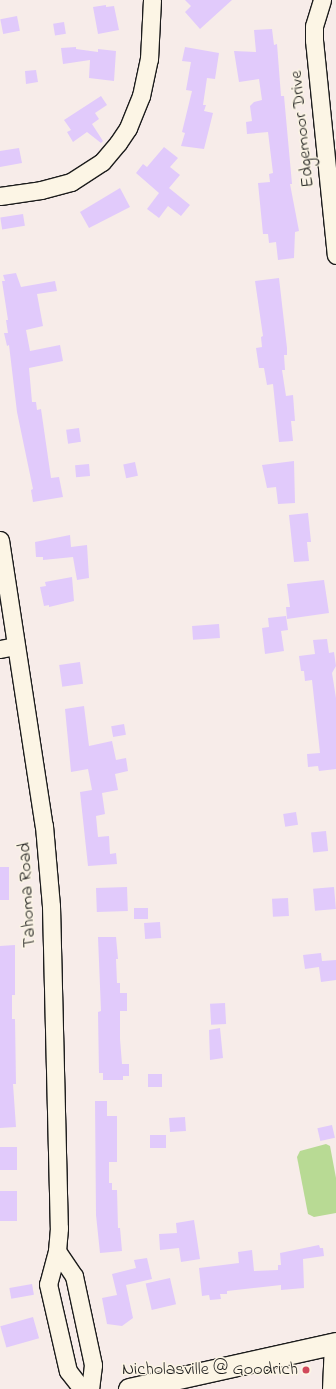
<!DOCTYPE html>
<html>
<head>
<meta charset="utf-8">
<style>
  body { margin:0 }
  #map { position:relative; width:336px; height:1389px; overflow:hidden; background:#f7ece9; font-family:"Indie Flower",sans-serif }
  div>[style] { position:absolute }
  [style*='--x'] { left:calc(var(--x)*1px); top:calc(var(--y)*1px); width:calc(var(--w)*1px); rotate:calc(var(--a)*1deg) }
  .green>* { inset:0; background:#b8da94 }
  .building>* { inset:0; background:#e1cafb; transform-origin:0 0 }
  .roads { filter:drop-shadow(1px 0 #1c1c1c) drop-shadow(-1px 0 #1c1c1c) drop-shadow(0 1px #1c1c1c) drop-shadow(0 -1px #1c1c1c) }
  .minor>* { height:17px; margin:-8.5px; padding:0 8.5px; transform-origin:8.5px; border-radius:8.5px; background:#fcf5e5 }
  .major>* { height:21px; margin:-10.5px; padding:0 10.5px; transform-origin:10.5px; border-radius:10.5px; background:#fcf5e5 }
  .dots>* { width:11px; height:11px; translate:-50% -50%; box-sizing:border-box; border:2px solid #fcf5e5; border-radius:50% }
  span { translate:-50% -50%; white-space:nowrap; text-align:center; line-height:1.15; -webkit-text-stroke:3px #fcf5e5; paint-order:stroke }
  .street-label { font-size:18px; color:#1c1c1c }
  .poi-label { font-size:18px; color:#1c1c1c }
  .right { translate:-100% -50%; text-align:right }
</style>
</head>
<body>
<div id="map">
  <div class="green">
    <div style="clip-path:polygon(326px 1144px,330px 1146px,336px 1178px,336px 1213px,314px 1217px,308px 1214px,297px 1157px,300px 1151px)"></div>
  </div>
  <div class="building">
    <div style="clip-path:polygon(185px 0,232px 0,200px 29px,185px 12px,191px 6px)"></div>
    <div style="clip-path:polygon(106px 5px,106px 7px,114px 6px,119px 30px,98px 34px,93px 7px)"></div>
    <div style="left:17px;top:16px;width:15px;height:17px;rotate:79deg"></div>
    <div style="left:64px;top:22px;width:12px;height:11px;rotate:81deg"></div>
    <div style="clip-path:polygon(272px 29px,274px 45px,277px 44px,281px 96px,284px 96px,292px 184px,290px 184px,299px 231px,295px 232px,294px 258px,278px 260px,276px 242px,269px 243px,268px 234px,263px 234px,258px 183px,270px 182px,269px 174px,273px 173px,268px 132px,247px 134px,246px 122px,252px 121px,250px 106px,254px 102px,262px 100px,259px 79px,239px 82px,234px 51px,256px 52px,254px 30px)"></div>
    <div style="clip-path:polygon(76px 47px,76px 49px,98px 52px,98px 49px,116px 51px,114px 81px,89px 78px,90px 60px,63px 64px,61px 48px)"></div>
    <div style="clip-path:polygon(185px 47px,219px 53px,215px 79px,207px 78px,203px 105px,206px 105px,204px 111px,213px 113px,204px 149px,181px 146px,185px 133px,182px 132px,192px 91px,186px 90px,191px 62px,182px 61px)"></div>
    <div style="clip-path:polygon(36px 70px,38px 82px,26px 84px,25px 71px)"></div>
    <div style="clip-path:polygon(101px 96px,107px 105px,95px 113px,99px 119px,92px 124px,103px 141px,101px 143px,87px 132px,73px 142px,67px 132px,71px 130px,64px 120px)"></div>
    <div style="clip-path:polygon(164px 147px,178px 158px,170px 167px,180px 175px,169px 188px,190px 205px,181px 216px,168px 206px,159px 218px,147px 209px,159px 193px,136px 173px,143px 164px,147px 167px)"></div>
    <div style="clip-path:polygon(19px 148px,22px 163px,0 167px,0 151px)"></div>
    <div style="clip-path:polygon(120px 188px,130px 207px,89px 228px,80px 212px)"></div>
    <div style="left:23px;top:214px;width:12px;height:23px;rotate:81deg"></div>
    <div style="clip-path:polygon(16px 273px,21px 287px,55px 281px,57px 291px,37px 294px,43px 326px,26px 330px,30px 351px,60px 345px,63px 361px,29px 368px,32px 402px,36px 402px,37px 410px,41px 409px,51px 478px,59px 477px,63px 497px,33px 502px,31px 490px,33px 489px,17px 412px,9px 345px,7px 346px,4px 333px,8px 333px,6px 320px,8px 320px,2px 281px,5px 281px,3px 275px)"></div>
    <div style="clip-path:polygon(279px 278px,287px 348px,287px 355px,284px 355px,285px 370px,282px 370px,286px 396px,293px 395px,295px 421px,291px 421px,293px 441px,279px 442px,273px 384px,267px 385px,264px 368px,259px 368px,256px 348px,262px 347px,261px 337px,263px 336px,255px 281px)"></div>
    <div style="left:79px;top:428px;width:14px;height:13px;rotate:82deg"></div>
    <div style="clip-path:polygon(294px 461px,295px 503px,278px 504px,276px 487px,267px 488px,262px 465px)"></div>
    <div style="left:135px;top:462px;width:14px;height:12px;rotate:78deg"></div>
    <div style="left:89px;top:464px;width:12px;height:14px;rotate:85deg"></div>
    <div style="clip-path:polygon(308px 513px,311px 542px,307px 542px,309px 561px,294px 562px,289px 515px)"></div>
    <div style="clip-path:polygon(70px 535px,71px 547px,87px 545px,89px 578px,77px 580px,73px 557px,43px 560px,43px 557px,36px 557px,35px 542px)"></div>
    <div style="clip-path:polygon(72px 577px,74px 601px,49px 607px,49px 605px,44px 606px,40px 587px,46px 586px,45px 582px)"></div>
    <div style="clip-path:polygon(324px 580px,329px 613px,287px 619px,286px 607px,290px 607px,287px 584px)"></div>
    <div style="clip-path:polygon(286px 616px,288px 630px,281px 631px,284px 651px,265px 654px,262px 628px,269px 627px,268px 618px)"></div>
    <div style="left:219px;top:624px;width:14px;height:27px;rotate:86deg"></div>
    <div style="clip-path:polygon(327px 639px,329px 653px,334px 652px,336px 666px,332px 673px,336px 698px,336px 769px,319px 771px,318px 766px,308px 767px,307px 754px,320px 753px,312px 680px,305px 681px,304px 671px,301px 671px,299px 656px,315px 654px,313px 640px)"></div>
    <div style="left:80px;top:662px;width:22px;height:21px;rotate:82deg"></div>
    <div style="clip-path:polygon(84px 706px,89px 746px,112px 741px,116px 760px,126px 758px,128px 771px,115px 774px,118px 790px,102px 793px,105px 814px,96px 816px,98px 837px,109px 836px,110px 854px,116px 853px,117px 864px,88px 866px,80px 792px,92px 790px,88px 769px,71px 772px,65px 709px)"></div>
    <div style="left:124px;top:724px;width:11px;height:13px;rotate:80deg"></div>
    <div style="left:296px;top:812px;width:13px;height:13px;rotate:81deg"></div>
    <div style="left:326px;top:831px;width:20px;height:15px;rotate:84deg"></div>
    <div style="left:0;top:867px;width:9px;height:33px"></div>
    <div style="left:127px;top:887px;width:24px;height:31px;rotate:88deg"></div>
    <div style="left:334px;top:887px;width:22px;height:21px;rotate:85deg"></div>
    <div style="left:288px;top:898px;width:18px;height:16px;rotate:87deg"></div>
    <div style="left:134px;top:908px;width:14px;height:11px"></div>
    <div style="left:160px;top:922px;width:16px;height:16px;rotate:86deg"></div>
    <div style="clip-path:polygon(98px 937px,116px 937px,118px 959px,116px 959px,117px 983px,120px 983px,120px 993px,127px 993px,127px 1011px,120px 1011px,120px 1039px,122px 1064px,129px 1064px,129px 1076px,123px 1076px,123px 1080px,103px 1080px,103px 1073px,99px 1073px,98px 1012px,101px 1011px)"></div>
    <div style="clip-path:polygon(15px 945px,15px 995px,12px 995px,12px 1019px,15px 1019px,16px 1084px,13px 1084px,16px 1127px,0 1128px,0 946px)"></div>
    <div style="clip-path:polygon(321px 953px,322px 961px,336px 960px,336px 980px,321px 982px,319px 967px,305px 969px,303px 955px)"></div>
    <div style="left:225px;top:1003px;width:21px;height:15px;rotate:87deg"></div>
    <div style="clip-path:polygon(220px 1028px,223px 1058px,210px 1060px,209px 1030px)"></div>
    <div style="left:148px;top:1074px;width:14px;height:13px"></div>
    <div style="clip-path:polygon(95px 1101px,107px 1101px,107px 1116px,117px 1116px,117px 1162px,109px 1162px,109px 1183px,112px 1183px,112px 1190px,117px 1190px,118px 1228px,120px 1228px,122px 1251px,100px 1253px,96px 1215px)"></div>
    <div style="left:185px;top:1117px;width:14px;height:16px;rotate:86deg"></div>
    <div style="left:332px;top:1125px;width:13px;height:15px;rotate:77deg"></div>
    <div style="left:150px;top:1135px;width:16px;height:13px"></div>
    <div style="left:0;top:1147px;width:17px;height:23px"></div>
    <div style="left:0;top:1191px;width:17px;height:30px"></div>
    <div style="clip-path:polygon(194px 1220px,200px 1259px,181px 1262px,179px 1248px,160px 1250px,159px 1234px,177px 1233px,176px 1223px)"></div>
    <div style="clip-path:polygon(319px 1245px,320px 1248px,323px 1248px,324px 1256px,303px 1259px,304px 1288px,281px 1290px,281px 1285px,227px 1291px,227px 1294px,220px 1294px,221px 1299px,210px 1300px,209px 1295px,202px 1296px,199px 1268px,239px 1263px,238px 1252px,252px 1250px,254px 1271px,278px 1270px,278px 1265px,281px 1265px,280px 1253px)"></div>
    <div style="clip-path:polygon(147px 1258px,152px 1279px,126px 1285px,133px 1318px,122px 1326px,107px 1324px,102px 1298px,117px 1295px,112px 1274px,136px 1268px,134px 1260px)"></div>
    <div style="left:170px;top:1278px;width:27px;height:25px;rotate:77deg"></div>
    <div style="left:32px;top:1284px;width:11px;height:23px;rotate:80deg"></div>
    <div style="left:33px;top:1317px;width:22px;height:34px;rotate:74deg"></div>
  </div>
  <div class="roads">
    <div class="minor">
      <div style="--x:322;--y:0;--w:27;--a:107"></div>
      <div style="--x:314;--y:26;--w:14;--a:90"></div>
      <div style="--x:314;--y:40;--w:216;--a:84.2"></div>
      <div style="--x:0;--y:196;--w:41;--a:-8.3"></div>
      <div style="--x:41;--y:190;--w:31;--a:-15"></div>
      <div style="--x:71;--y:182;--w:37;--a:-33"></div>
      <div style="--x:102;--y:162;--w:25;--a:-50"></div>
      <div style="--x:118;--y:143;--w:18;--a:-56"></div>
      <div style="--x:128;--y:128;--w:35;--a:-68"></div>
      <div style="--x:141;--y:96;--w:38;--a:-78"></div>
      <div style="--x:149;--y:59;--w:59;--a:-87.1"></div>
      <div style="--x:0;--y:540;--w:289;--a:81.3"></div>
      <div style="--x:44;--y:826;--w:80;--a:85"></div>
      <div style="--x:51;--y:906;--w:322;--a:88.6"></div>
      <div style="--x:59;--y:1228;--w:23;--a:95"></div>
      <div style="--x:57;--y:1251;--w:34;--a:105"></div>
      <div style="--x:48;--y:1284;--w:89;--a:77.1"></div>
      <div style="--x:68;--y:1371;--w:23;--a:52"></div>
      <div style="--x:0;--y:649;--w:16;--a:-11"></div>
      <div style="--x:57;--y:1251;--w:30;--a:56"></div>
      <div style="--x:74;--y:1276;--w:91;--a:77.9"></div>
      <div style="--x:93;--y:1365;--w:24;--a:97"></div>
      <div style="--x:331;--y:1389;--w:45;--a:-87.5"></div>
    </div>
    <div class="major">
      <div style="--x:129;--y:1389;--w:212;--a:-12.5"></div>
    </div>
  </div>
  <div class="dots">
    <div style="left:306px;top:1370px;background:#d1495b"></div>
  </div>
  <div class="street-label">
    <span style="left:303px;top:129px;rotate:-96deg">Edgemoor Drive</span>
    <span style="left:28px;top:895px;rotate:-93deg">Tahoma Road</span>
  </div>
  <div class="poi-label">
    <span class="right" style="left:298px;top:1370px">Nicholasville @ Goodrich</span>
  </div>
</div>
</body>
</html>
